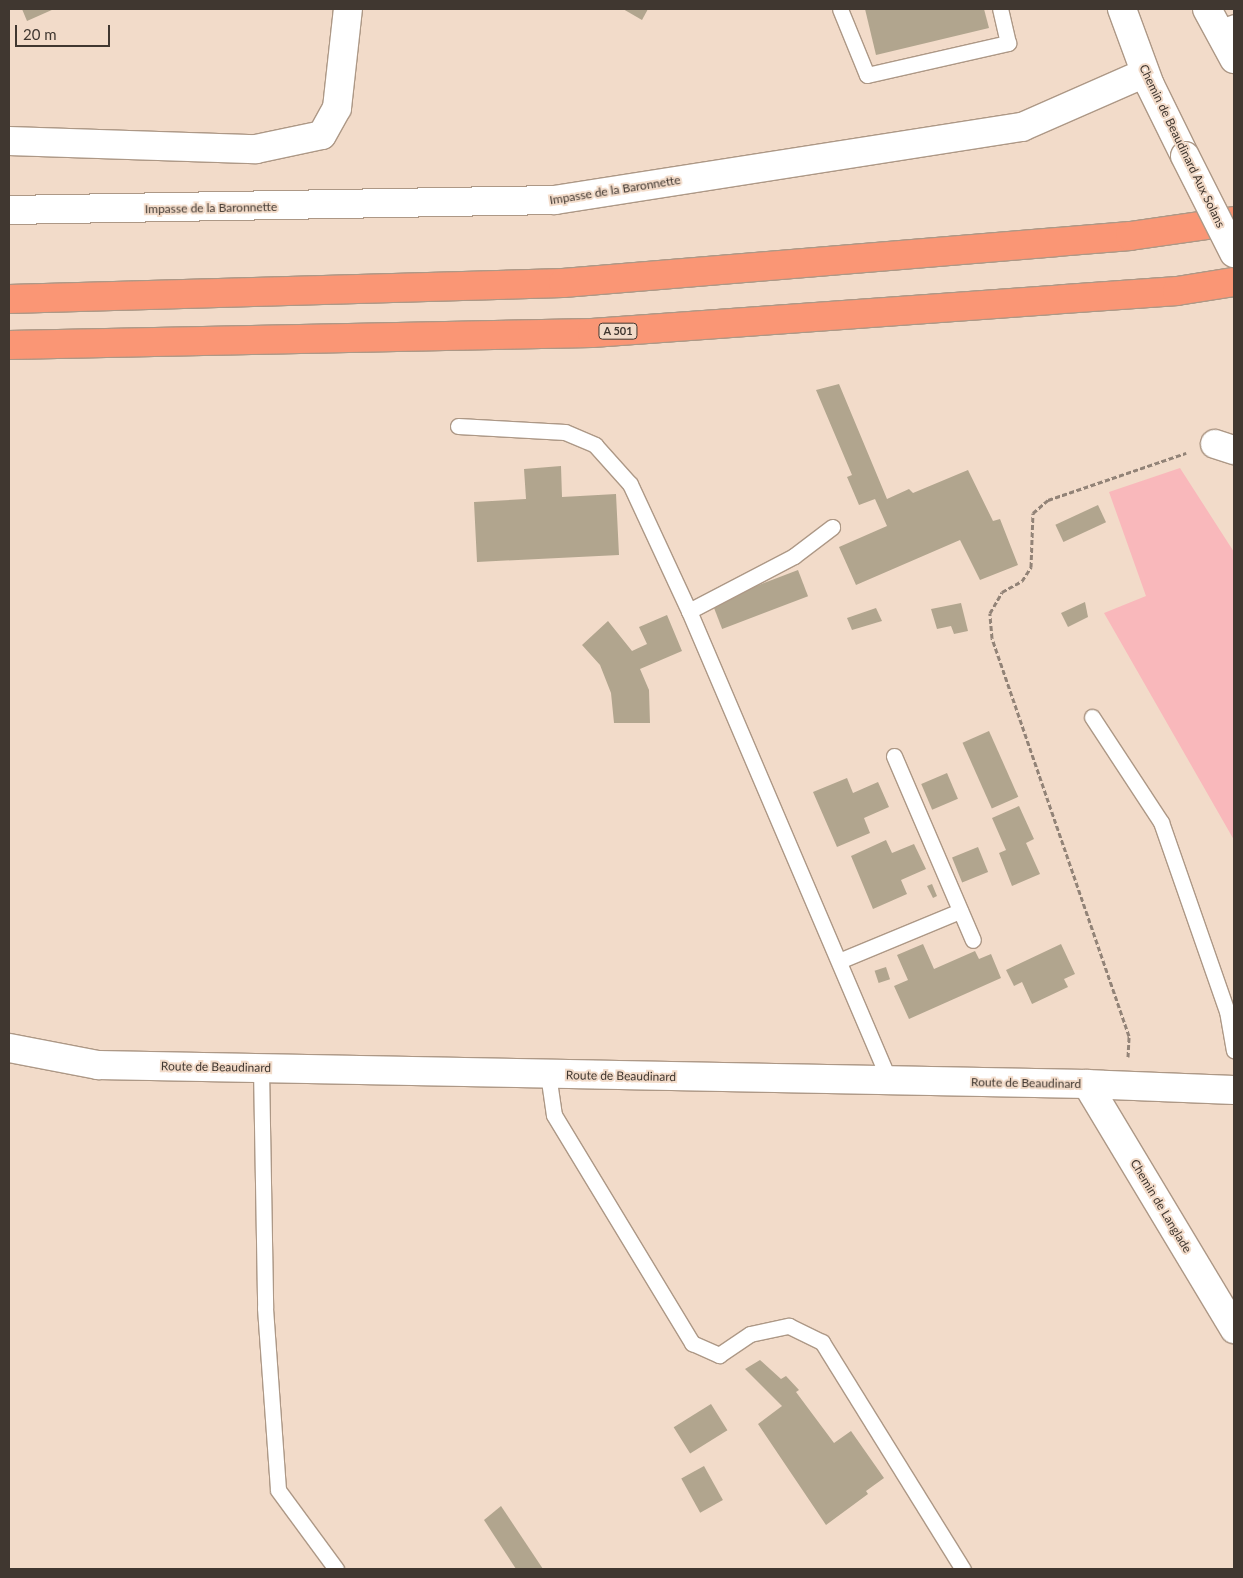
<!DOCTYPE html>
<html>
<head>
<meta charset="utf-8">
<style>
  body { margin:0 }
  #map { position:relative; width:1243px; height:1578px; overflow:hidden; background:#f2dbc9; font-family:Lato,sans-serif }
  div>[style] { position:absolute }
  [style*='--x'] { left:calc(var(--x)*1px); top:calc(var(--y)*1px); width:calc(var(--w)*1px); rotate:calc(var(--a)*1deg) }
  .green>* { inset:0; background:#f9b8bb }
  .building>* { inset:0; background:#b1a58e; transform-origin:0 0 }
  .path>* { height:3px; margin-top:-1.5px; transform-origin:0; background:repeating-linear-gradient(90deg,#928377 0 5px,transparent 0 7.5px) }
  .roads { filter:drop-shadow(1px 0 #ad9886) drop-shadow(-1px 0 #ad9886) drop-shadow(0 1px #ad9886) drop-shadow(0 -1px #ad9886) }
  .service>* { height:15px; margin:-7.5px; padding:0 7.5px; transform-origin:7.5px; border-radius:7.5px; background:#fff }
  .minor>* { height:28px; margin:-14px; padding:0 14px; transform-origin:14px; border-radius:14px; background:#fff }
  .tertiary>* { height:28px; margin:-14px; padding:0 14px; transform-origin:14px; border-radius:14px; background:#fff }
  .motorway>* { height:28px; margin:-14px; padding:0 14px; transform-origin:14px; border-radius:14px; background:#fa9675 }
  .bridges { filter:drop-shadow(1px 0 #ad9886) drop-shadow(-1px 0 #ad9886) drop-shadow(0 1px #ad9886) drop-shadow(0 -1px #ad9886) }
  .tertiary-bridge>* { height:28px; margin:-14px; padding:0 14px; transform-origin:14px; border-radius:14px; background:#fff }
  span { translate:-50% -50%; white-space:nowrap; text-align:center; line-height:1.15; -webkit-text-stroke:4px #f2dbc9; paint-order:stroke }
  .shield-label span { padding:1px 4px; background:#f2dbc9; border:1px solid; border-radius:4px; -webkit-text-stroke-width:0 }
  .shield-label { font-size:11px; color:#403730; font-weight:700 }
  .street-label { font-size:12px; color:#403730 }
  .frame { position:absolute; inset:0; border:10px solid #403730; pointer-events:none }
  .scale { position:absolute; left:15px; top:25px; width:95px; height:22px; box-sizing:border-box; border:2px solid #403730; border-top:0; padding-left:6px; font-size:15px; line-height:18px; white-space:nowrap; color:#403730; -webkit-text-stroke:4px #f2dbc9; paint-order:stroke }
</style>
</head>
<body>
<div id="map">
  <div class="green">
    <div style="clip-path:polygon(1180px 468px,1234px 552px,1234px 840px,1104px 613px,1146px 596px,1109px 492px)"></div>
  </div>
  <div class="building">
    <div style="clip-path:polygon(22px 9px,54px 9px,27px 21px)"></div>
    <div style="clip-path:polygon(623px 9px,648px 9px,642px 20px)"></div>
    <div style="clip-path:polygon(865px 9px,984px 9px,989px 28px,876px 55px)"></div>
    <div style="clip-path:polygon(839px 384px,887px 499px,909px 489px,913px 493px,968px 470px,993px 521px,1000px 519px,1018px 565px,980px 580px,960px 540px,856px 585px,839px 547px,887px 526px,875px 499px,859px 505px,847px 477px,852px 475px,816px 390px)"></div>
    <div style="clip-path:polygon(561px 466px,562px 497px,616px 494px,619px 555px,477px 562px,474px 502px,526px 499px,524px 469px)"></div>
    <div style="left:1098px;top:505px;width:19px;height:47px;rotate:65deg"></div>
    <div style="left:798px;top:570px;width:28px;height:92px;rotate:69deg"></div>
    <div style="clip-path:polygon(1085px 602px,1088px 617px,1068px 627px,1061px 613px)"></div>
    <div style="clip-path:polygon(961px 603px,968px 631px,954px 634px,951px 626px,937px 629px,931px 609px)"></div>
    <div style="clip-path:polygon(876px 608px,882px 621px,852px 630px,847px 618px)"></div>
    <div style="clip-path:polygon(667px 615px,682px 651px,640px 669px,649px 690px,650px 723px,614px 723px,611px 693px,600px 665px,582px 645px,608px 621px,632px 651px,647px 644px,639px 627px)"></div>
    <div style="left:989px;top:731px;width:72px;height:29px;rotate:66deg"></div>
    <div style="left:947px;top:773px;width:28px;height:28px;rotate:67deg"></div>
    <div style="clip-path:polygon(847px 778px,853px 793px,878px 782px,889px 807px,864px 818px,870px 833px,837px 847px,813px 792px)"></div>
    <div style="clip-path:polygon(1019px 806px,1034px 839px,1026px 843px,1040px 874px,1012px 886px,999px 853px,1006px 850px,992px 818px)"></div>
    <div style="clip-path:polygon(886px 840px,892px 853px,914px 844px,926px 869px,901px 880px,907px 894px,873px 909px,851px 856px)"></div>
    <div style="left:978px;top:847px;width:27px;height:28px;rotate:68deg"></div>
    <div style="clip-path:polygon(932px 884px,937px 896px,933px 898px,927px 886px)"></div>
    <div style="clip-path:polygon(923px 944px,934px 969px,975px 951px,979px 959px,991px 954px,1001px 978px,909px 1019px,894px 986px,908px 980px,897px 955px)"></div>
    <div style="clip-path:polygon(1061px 944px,1075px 974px,1064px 979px,1068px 987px,1032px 1004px,1022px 982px,1014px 986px,1006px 970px)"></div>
    <div style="left:886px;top:967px;width:13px;height:12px;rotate:72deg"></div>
    <div style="clip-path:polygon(760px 1360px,781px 1379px,786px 1376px,799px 1390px,796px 1392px,834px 1443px,851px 1431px,884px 1478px,866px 1491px,868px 1494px,826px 1525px,758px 1424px,782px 1406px,745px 1369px)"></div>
    <div style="left:711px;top:1404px;width:31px;height:44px;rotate:58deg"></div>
    <div style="left:704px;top:1466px;width:39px;height:26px;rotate:61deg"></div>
    <div style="clip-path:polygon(501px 1506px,543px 1569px,516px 1569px,484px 1520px)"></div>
  </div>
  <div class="path">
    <div style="--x:1128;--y:1057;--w:21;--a:-87"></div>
    <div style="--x:1129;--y:1036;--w:421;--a:-109"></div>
    <div style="--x:992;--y:638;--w:25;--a:-95"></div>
    <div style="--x:990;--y:613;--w:24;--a:-60"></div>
    <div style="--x:1002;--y:592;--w:23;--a:-29"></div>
    <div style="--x:1022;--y:581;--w:17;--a:-57"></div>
    <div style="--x:1031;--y:567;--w:54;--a:-87.9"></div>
    <div style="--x:1033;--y:513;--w:20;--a:-41"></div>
    <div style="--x:1048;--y:500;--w:146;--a:-18.8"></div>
  </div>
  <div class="roads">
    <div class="service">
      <div style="--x:840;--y:9;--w:71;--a:67.8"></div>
      <div style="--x:867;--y:75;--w:145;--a:-12.8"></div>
      <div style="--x:1008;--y:43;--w:35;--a:-103"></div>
      <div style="--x:1217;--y:28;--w:18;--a:-19"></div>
      <div style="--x:458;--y:426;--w:107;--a:3.2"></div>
      <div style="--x:565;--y:432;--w:33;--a:23"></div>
      <div style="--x:595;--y:445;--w:52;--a:48.1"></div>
      <div style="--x:630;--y:484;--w:140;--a:65.1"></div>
      <div style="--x:689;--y:611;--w:510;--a:66.9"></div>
      <div style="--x:689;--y:611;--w:119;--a:-27.6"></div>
      <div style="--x:794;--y:556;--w:48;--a:-37.3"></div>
      <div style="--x:1092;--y:717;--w:126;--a:56.7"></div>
      <div style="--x:1161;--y:822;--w:200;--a:70.8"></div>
      <div style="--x:1227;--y:1011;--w:40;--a:80"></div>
      <div style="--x:894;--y:756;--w:200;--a:66.8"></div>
      <div style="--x:839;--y:961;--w:131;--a:-22.5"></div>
      <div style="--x:261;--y:1068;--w:240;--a:89"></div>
      <div style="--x:265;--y:1308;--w:182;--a:85.9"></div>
      <div style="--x:278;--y:1490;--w:98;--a:53.7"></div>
      <div style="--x:548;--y:1074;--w:41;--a:81.7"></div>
      <div style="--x:554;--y:1115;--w:267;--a:58.8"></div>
      <div style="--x:692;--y:1343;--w:30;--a:24"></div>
      <div style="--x:719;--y:1355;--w:37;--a:-34"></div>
      <div style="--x:750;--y:1334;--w:40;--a:-12"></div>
      <div style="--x:789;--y:1326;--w:37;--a:26"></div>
      <div style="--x:822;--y:1342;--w:267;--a:58.2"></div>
    </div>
    <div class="minor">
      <div style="--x:1207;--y:9;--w:57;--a:61.6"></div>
      <div style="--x:9;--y:141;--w:247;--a:1.9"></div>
      <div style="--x:256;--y:149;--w:67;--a:-12"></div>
      <div style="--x:322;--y:135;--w:31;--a:-61"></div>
      <div style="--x:337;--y:108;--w:100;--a:-83.7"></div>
      <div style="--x:9;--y:210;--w:546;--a:-1.05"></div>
      <div style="--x:555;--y:200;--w:473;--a:-8.9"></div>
      <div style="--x:1022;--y:127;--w:134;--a:-23.7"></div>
      <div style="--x:1215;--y:444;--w:20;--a:18"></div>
      <div style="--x:1087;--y:1084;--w:286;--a:59"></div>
    </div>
    <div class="tertiary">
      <div style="--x:1122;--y:9;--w:81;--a:69.8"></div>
      <div style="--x:1150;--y:85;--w:79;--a:63.8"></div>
      <div style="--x:9;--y:1048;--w:91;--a:10.8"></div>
      <div style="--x:98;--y:1065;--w:989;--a:1.1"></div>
      <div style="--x:1087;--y:1084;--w:147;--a:2.3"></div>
    </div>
    <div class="motorway">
      <div style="--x:9;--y:299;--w:554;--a:-1.65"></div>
      <div style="--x:563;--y:283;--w:569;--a:-4.74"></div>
      <div style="--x:1130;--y:236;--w:105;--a:-8.2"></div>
      <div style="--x:9;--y:345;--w:583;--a:-1.18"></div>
      <div style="--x:592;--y:333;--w:587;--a:-4.11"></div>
      <div style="--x:1177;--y:291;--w:58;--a:-9"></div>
    </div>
  </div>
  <div class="bridges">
    <div class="tertiary-bridge">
      <div style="--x:1185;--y:156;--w:109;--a:63.2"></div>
    </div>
  </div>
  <div class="shield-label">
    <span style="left:618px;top:331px">A 501</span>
  </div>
  <div class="street-label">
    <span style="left:1182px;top:146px;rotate:64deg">Chemin de Beaudinard Aux Solans</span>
    <span style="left:615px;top:190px;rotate:-9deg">Impasse de la Baronnette</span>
    <span style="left:211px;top:208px;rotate:-1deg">Impasse de la Baronnette</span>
    <span style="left:216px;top:1067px;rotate:1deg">Route de Beaudinard</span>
    <span style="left:621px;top:1076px;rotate:1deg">Route de Beaudinard</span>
    <span style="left:1026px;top:1083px;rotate:1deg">Route de Beaudinard</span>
    <span style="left:1161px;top:1206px;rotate:59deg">Chemin de Langlade</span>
  </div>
  <div class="frame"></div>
  <div class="scale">20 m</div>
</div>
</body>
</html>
